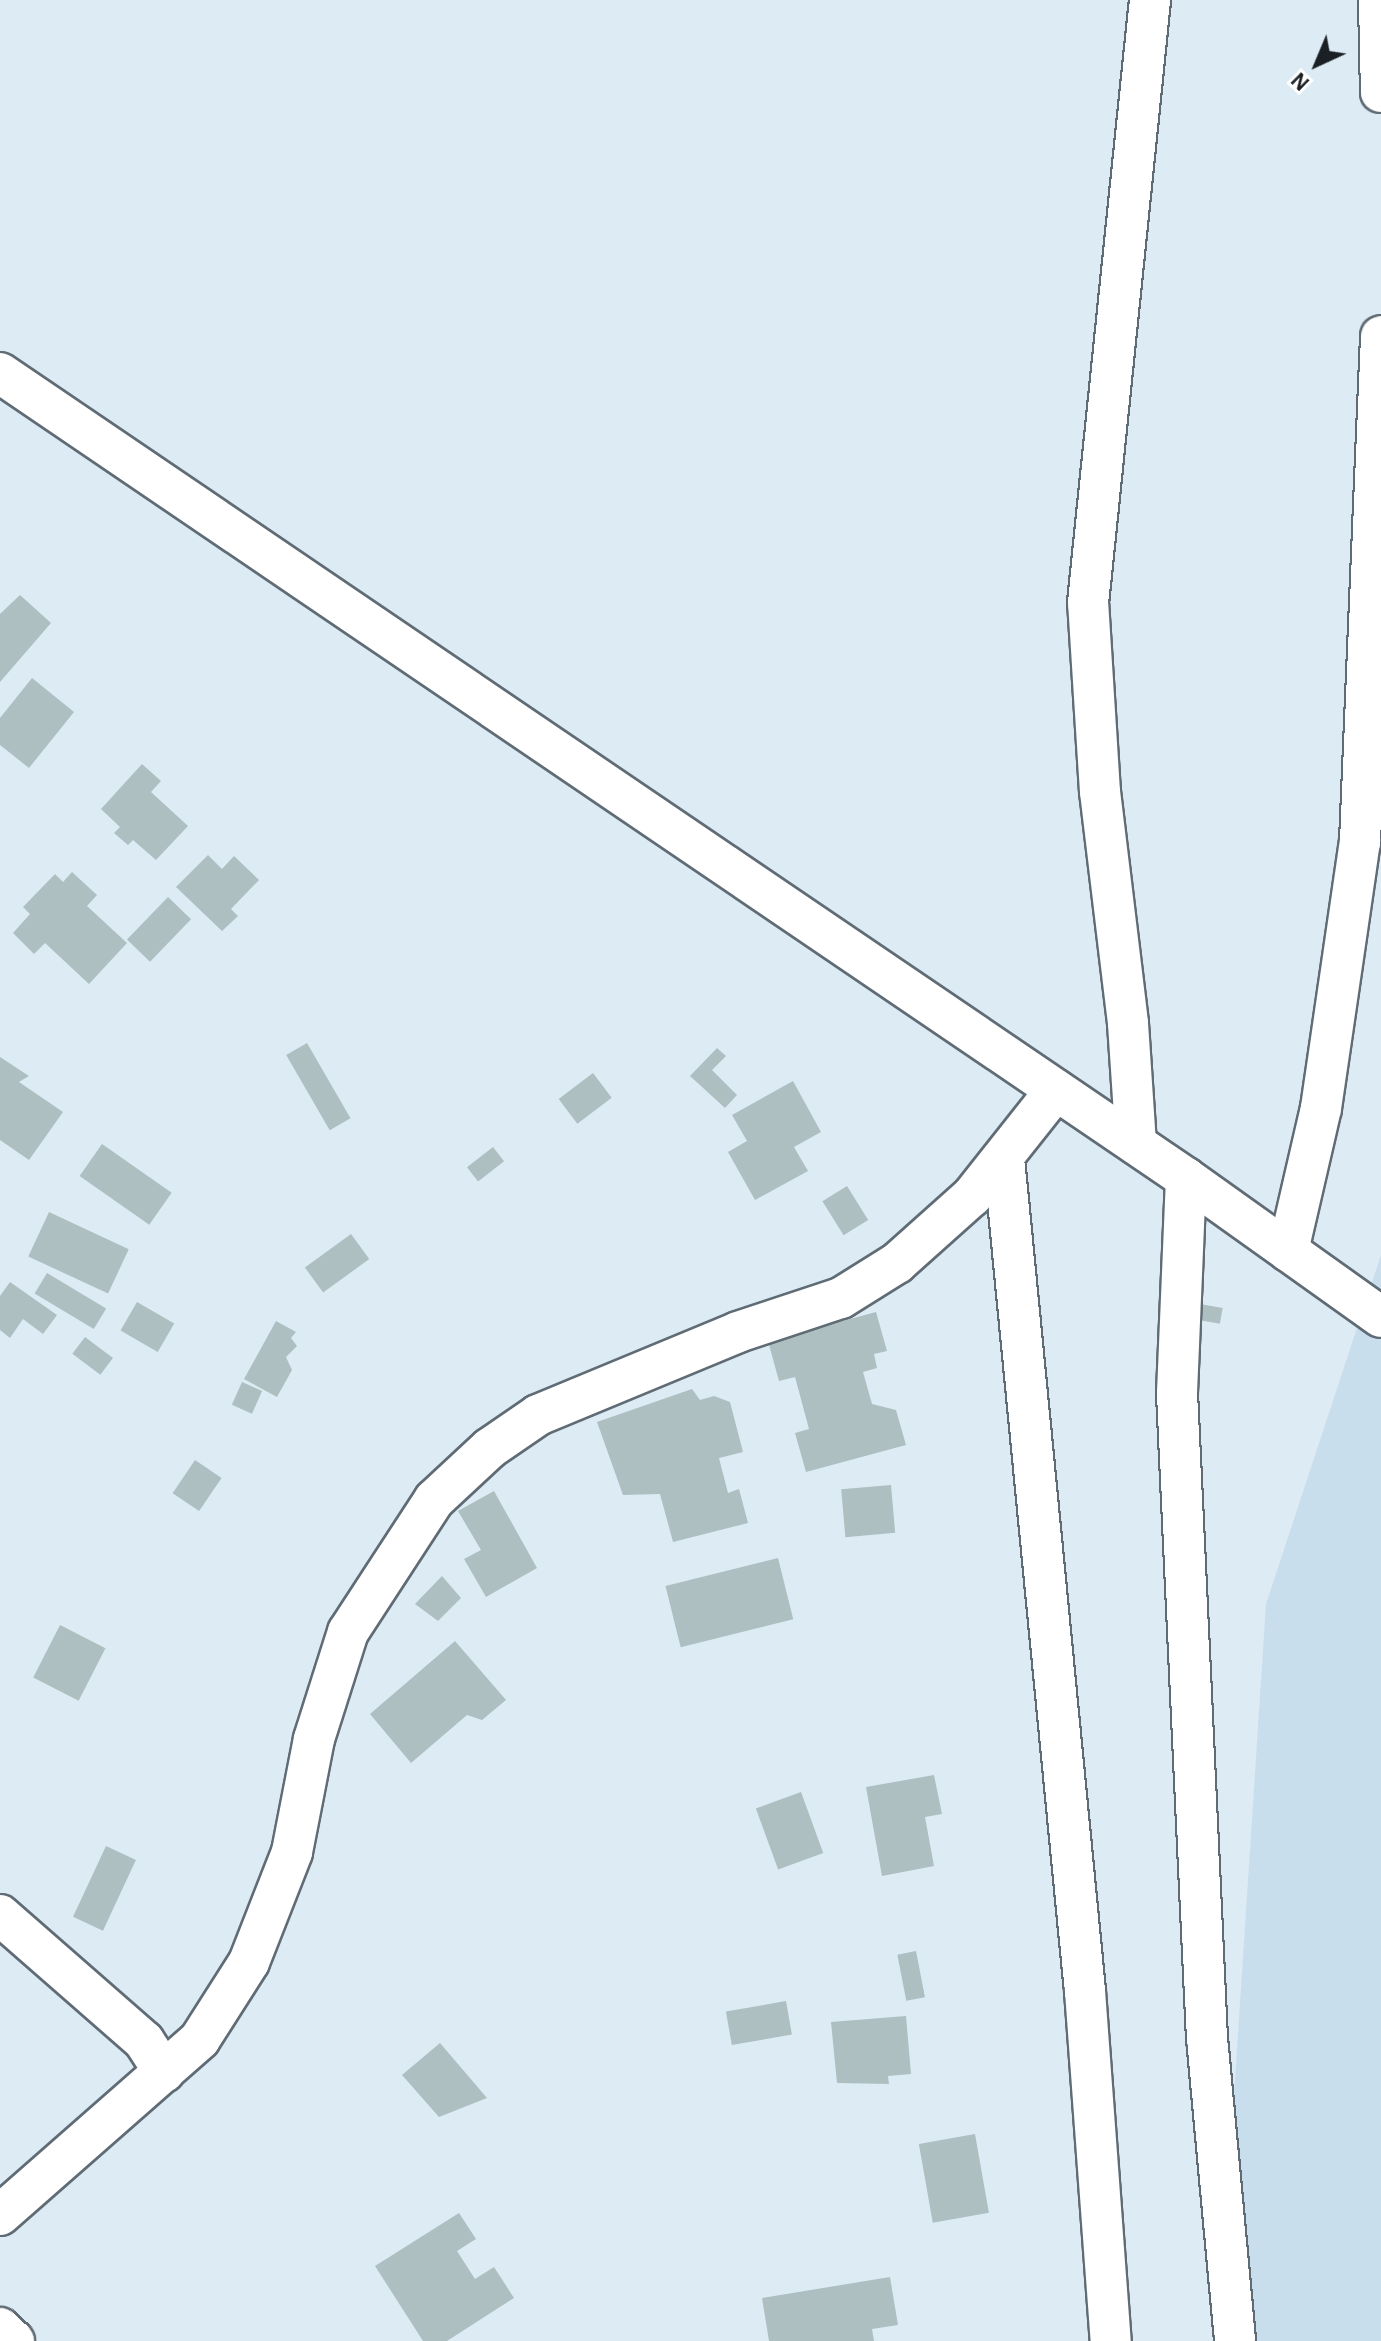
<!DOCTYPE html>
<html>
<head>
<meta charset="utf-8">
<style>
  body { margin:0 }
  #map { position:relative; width:1381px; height:2341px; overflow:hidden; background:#ddebf5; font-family:"Alegreya Sans",sans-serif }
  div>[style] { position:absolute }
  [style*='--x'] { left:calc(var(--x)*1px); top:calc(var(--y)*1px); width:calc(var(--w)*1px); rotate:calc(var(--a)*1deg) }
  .built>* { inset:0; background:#c9deed }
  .building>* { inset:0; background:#adbfc1; transform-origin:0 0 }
  .roads { filter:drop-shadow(2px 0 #606c75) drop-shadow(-2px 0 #606c75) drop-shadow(0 2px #606c75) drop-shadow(0 -2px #606c75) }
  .street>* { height:40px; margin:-20px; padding:0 20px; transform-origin:20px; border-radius:20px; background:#fff }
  span { translate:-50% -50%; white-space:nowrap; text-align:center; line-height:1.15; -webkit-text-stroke:6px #fff; paint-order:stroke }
  .north { position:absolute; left:1277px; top:24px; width:80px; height:80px; -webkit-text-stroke:6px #fff; paint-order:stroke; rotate:224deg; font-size:22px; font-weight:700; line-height:32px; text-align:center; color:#1b2024 }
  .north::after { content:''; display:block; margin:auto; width:28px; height:36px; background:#1b2024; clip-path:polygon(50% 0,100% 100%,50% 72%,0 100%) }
</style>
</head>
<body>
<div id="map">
  <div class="built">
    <div style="clip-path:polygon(1381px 1255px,1381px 2341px,1218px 2341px,1266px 1604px)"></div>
  </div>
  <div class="building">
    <div style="clip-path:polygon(20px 595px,51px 623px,0 682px,0 614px)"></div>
    <div style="clip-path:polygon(32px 678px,74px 712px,29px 768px,0 745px,0 718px)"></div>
    <div style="clip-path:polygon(142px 764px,161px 781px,151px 792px,188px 826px,156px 860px,133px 840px,128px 845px,114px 833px,120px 827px,101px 809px)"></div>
    <div style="clip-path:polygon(208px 855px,222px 869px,234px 856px,259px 880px,231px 909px,238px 916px,222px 931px,176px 887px)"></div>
    <div style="clip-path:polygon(72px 872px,97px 895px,87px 906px,127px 943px,89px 984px,45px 943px,34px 954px,13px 933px,30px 914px,23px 907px,55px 874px,63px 882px)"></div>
    <div style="left:168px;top:897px;width:32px;height:59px;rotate:44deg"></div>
    <div style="left:307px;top:1043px;width:87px;height:24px;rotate:60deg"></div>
    <div style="clip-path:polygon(717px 1048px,726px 1056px,712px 1070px,737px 1095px,725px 1108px,690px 1076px)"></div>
    <div style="clip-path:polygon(0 1057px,29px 1076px,19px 1082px,63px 1112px,29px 1160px,0 1140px)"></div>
    <div style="left:593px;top:1073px;width:31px;height:43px;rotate:53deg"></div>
    <div style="clip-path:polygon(793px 1081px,821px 1132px,794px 1147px,808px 1171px,755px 1200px,728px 1152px,747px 1141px,732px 1115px)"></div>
    <div style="left:102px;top:1144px;width:85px;height:39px;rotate:35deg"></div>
    <div style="left:493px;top:1147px;width:18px;height:33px;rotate:52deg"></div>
    <div style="left:847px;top:1186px;width:40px;height:29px;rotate:58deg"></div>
    <div style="left:49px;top:1212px;width:88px;height:49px;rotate:25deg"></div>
    <div style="left:351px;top:1234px;width:31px;height:57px;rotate:54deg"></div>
    <div style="left:47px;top:1273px;width:69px;height:24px;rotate:31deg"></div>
    <div style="clip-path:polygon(10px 1282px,57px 1315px,43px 1334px,23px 1319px,10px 1338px,0 1330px,0 1296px)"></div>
    <div style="left:137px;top:1302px;width:43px;height:33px;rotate:30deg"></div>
    <div style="left:1200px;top:1304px;width:23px;height:16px;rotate:10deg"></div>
    <div style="clip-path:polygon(876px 1312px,887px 1351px,874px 1354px,877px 1368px,863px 1372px,872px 1404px,896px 1410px,906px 1445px,806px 1472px,795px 1433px,809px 1429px,795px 1377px,779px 1381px,768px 1341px)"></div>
    <div style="clip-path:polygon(276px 1321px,296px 1332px,291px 1338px,297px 1346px,286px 1357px,292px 1370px,277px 1397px,244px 1379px)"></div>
    <div style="left:85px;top:1337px;width:35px;height:21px;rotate:37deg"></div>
    <div style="left:242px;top:1382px;width:22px;height:25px;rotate:24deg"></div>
    <div style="clip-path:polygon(692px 1389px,700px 1400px,714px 1396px,730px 1402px,743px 1452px,719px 1458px,728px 1493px,739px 1489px,748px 1523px,673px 1542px,660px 1494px,623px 1495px,597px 1422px)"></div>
    <div style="left:195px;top:1460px;width:32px;height:40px;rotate:34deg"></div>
    <div style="left:891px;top:1485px;width:48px;height:50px;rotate:85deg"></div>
    <div style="clip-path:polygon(494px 1491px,537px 1568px,486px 1597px,464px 1559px,481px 1550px,458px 1511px)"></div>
    <div style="left:778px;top:1558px;width:63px;height:116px;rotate:76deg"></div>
    <div style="clip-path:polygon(442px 1576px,461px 1598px,438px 1621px,415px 1604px)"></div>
    <div style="left:60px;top:1625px;width:51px;height:59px;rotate:27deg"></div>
    <div style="clip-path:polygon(455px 1641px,506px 1700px,482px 1720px,467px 1715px,411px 1763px,370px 1714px)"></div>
    <div style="clip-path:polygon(934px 1775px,942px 1814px,925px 1817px,934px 1866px,882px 1876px,866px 1787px)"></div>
    <div style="left:801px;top:1792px;width:65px;height:48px;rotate:70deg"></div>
    <div style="left:106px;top:1846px;width:33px;height:78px;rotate:25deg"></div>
    <div style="left:916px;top:1951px;width:47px;height:19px;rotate:79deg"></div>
    <div style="left:786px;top:2001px;width:34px;height:61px;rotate:80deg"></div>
    <div style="clip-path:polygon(906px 2016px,911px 2074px,888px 2076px,889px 2084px,837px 2083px,831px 2022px)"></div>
    <div style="clip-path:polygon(440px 2043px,487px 2098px,439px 2117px,402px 2075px)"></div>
    <div style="left:975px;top:2134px;width:80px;height:57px;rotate:80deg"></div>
    <div style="clip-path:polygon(459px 2213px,476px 2239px,457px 2251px,475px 2279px,494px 2267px,514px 2298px,447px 2341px,423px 2341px,375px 2266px)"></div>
    <div style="clip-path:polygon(890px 2277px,898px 2325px,872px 2329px,874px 2341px,769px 2341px,762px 2298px)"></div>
  </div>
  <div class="roads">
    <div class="street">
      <div style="--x:1379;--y:0;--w:92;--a:88.8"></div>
      <div style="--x:0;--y:373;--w:1433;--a:34.17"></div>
      <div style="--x:1186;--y:1178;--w:239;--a:35.5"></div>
      <div style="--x:1136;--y:1144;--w:121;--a:-93.8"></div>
      <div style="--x:1128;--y:1023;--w:233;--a:-96.9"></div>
      <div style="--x:1100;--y:792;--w:189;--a:-93.6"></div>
      <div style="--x:1088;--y:603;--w:606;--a:-84.13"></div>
      <div style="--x:1004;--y:1159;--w:836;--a:84.44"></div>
      <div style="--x:1085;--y:1991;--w:351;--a:85.8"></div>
      <div style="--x:1186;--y:1178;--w:215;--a:92.4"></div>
      <div style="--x:1177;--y:1393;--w:646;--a:87.34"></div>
      <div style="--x:1207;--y:2038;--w:304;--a:84.7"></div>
      <div style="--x:1288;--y:1251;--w:147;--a:-77"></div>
      <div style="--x:1321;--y:1108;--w:269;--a:-81.7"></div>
      <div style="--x:1360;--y:842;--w:506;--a:-87.62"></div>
      <div style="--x:0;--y:1915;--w:191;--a:41.2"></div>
      <div style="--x:144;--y:2041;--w:37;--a:57"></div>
      <div style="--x:0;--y:2215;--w:266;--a:-41.3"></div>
      <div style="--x:200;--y:2039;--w:91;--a:-57.5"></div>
      <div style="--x:249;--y:1962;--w:118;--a:-68.6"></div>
      <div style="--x:292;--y:1852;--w:115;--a:-79"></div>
      <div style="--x:314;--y:1739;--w:112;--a:-72.4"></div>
      <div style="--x:348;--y:1632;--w:158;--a:-56.9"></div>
      <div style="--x:434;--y:1500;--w:76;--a:-42.9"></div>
      <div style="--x:490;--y:1448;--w:58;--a:-34.5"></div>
      <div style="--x:538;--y:1415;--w:217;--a:-22.5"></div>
      <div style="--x:738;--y:1332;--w:108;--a:-18.3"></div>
      <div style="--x:841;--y:1298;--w:66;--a:-32"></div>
      <div style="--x:897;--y:1263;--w:101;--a:-41.8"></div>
      <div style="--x:972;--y:1196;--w:135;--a:-51.6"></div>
      <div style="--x:0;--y:2328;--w:19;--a:43"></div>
    </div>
  </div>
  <div class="north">N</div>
</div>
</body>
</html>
